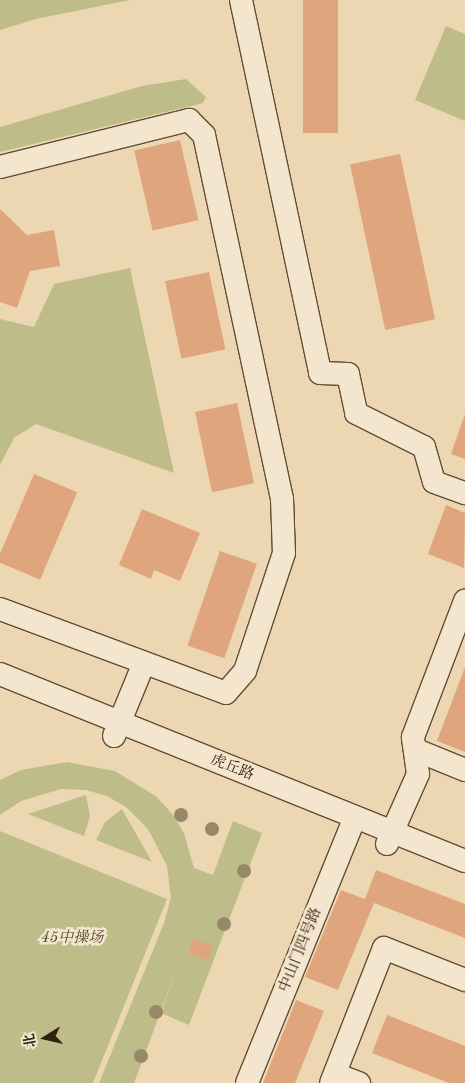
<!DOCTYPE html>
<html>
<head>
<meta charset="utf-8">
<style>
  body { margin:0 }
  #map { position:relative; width:465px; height:1083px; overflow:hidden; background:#edd7b3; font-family:"Old Standard TT","Noto Serif SC",serif }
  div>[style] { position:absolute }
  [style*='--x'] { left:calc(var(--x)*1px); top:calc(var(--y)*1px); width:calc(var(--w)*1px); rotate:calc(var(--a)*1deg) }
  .green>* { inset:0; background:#bebd89 }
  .building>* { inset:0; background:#dfa57c; transform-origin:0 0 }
  .roads { filter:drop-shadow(1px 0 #614e35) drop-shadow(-1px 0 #614e35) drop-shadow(0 1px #614e35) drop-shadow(0 -1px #614e35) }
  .minor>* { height:22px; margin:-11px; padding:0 11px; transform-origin:11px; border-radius:11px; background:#f3e5ce }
  .trees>* { width:14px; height:14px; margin:-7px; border-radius:50%; background:#998868 }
  span { translate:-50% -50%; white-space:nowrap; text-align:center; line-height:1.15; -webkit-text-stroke:5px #f3e5ce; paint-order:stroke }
  .street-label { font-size:15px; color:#32210b }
  .park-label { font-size:15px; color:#55482a; font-style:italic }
  .north { position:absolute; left:20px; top:1013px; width:50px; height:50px; -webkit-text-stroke:4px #f3e5ce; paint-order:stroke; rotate:260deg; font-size:14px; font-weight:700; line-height:20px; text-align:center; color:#32210b }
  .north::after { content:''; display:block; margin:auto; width:18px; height:22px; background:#32210b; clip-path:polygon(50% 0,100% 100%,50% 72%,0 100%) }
</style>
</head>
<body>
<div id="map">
  <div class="green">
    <div style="clip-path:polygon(0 0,130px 0,36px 19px,0 30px)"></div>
    <div style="clip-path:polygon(446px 26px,465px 34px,465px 121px,415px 100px)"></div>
    <div style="clip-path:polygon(186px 79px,206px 97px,203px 103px,0 152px,0 127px,142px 86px)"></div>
    <div style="clip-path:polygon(130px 268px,174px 473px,36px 424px,14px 438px,0 465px,0 319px,34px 327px,54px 284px)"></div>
    <div style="clip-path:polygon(67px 762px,115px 771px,157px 797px,173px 815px,184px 833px,194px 868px,213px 875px,233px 821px,262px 833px,189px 1025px,161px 1013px,177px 968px,134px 1083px,99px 1083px,164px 923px,171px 898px,167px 866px,148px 829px,126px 807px,107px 796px,86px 790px,61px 789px,21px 801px,0 815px,0 780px,21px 770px)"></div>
    <div style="clip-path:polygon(86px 795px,90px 816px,84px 836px,28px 814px)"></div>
    <div style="clip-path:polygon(122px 809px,152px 862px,96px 840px,105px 822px)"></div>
    <div style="clip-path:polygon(0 831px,167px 899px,93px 1083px,0 1083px)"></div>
  </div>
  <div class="building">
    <div style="left:303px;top:0;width:35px;height:133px"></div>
    <div style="left:180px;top:140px;width:82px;height:47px;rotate:77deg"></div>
    <div style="left:400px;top:154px;width:169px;height:51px;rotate:78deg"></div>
    <div style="clip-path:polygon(0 209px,27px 235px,54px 230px,60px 266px,30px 271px,17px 308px,0 302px)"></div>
    <div style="left:209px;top:272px;width:79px;height:45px;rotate:78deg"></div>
    <div style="left:237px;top:403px;width:82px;height:43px;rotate:78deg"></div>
    <div style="clip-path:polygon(465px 414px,465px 459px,451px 454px)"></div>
    <div style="left:34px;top:474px;width:47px;height:95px;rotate:23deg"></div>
    <div style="clip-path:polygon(446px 505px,465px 513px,464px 568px,428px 554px)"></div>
    <div style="clip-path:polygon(142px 509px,200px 533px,180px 581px,154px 570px,151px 579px,119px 565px)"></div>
    <div style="left:220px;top:551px;width:39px;height:100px;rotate:19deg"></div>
    <div style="clip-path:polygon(465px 667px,465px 752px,437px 741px)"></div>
    <div style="clip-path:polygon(376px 870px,465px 904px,465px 938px,374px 903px,338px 990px,305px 977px,341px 890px,365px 899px)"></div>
    <div style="left:193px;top:939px;width:21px;height:15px;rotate:19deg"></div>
    <div style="clip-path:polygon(296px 1000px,324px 1011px,295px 1083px,263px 1083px)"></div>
    <div style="clip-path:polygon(387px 1015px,465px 1046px,465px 1083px,449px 1083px,372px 1053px)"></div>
  </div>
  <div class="roads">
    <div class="minor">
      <div style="--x:241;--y:0;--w:381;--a:78"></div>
      <div style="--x:320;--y:373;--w:28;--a:2"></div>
      <div style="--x:348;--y:374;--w:40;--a:78"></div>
      <div style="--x:356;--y:413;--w:76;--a:26.6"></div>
      <div style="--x:424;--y:447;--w:36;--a:74"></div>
      <div style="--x:434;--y:482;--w:33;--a:20"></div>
      <div style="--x:0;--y:167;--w:195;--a:-14"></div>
      <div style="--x:189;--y:120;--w:21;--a:45"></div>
      <div style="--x:204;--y:135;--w:372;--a:77.9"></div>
      <div style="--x:282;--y:499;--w:54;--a:87.9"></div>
      <div style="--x:284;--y:553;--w:124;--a:108.3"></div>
      <div style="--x:245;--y:671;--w:29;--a:131"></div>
      <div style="--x:226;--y:693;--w:241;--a:-159.6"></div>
      <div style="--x:0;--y:674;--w:501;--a:21.91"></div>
      <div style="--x:114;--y:736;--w:79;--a:-67.7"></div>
      <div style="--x:416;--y:750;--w:53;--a:22.2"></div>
      <div style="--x:387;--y:844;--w:77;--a:-66.1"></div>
      <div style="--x:418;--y:774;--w:37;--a:-98"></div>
      <div style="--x:413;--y:737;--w:146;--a:-69.1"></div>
      <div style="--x:335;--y:1074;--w:26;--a:21"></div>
      <div style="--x:247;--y:1083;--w:287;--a:-67.9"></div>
      <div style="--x:331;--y:1083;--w:145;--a:-68.6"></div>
      <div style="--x:384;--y:948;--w:87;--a:21.6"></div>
    </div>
  </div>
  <div class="trees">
    <div style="left:181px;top:815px"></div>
    <div style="left:212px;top:829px"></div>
    <div style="left:244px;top:871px"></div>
    <div style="left:224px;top:924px"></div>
    <div style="left:156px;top:1012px"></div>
    <div style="left:141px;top:1056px"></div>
  </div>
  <div class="street-label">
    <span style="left:232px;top:768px;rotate:22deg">虎丘路</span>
    <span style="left:301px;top:950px;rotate:-68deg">中山门四号路</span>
  </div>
  <div class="park-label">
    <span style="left:72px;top:939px">45中操场</span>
  </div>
  <div class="north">北</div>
</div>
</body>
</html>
